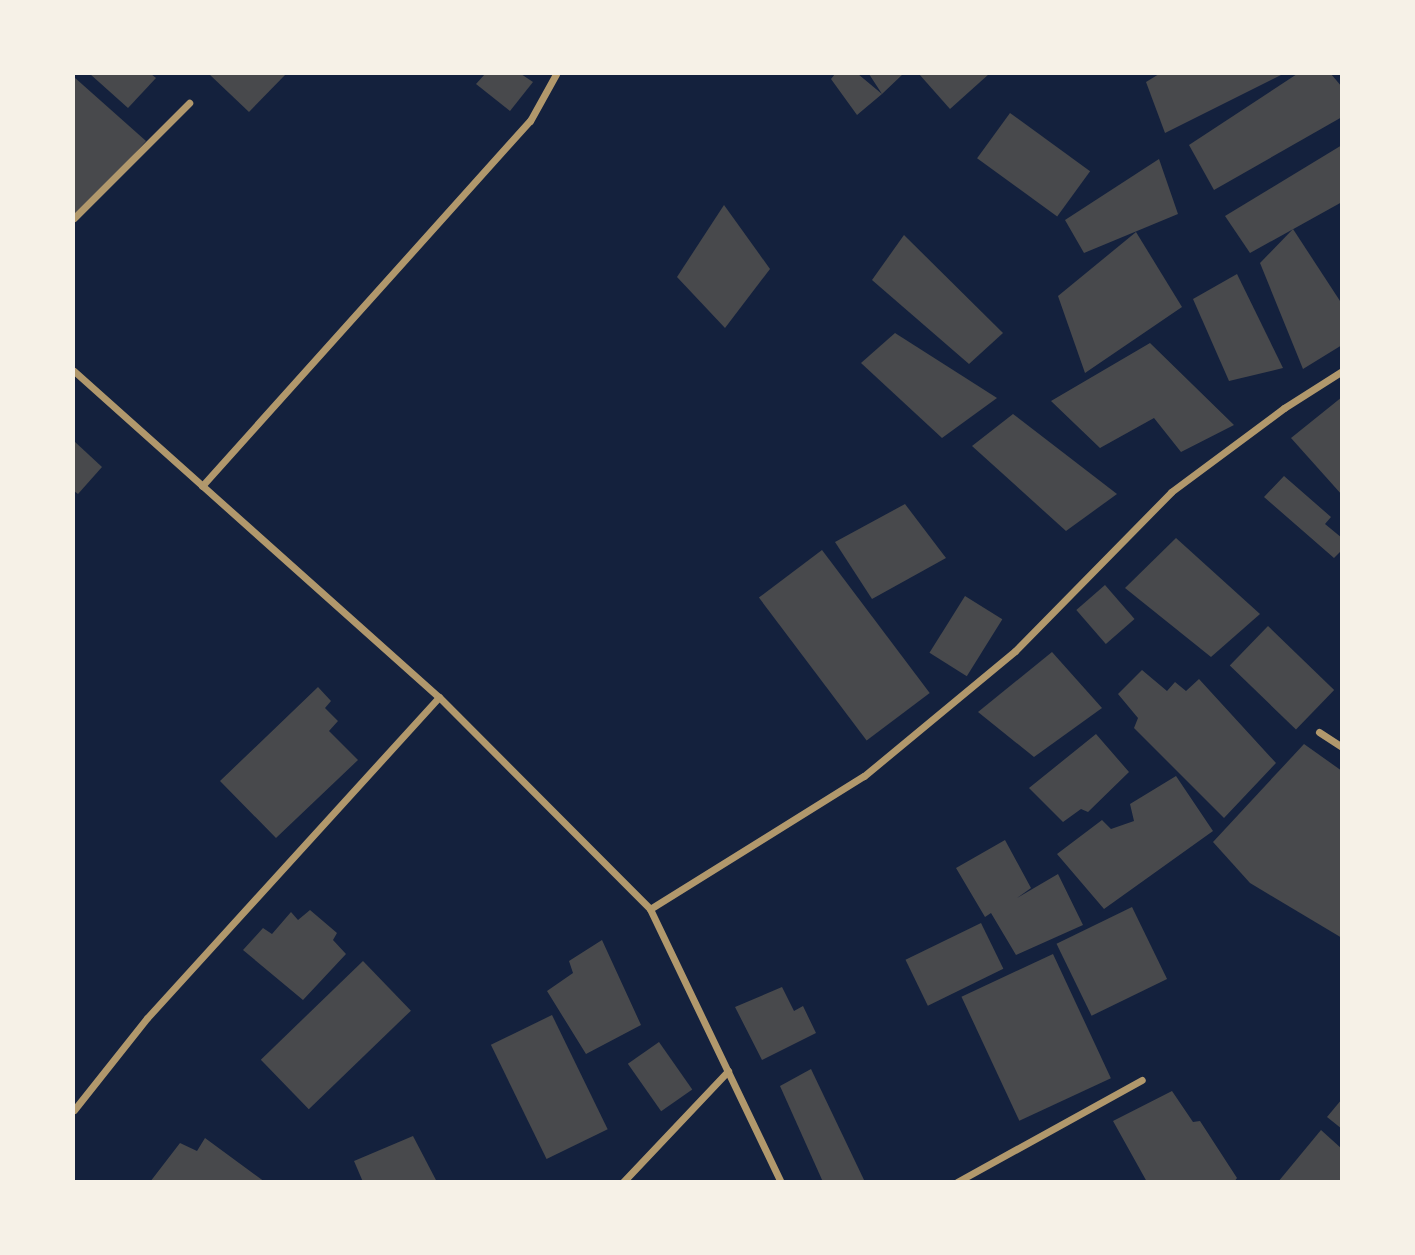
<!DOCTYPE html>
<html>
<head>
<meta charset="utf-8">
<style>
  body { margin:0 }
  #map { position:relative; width:1415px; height:1255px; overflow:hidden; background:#14213d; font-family:"PT Sans",sans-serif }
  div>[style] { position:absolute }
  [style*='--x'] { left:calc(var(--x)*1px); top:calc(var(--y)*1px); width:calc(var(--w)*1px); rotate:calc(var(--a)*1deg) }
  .building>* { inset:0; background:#48494c; transform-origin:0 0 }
  .minor>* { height:7px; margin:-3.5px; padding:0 3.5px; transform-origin:3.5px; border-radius:3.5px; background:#b1986c }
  span { translate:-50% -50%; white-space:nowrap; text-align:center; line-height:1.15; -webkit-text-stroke:7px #f6f1e7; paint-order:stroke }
  .frame { position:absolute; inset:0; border:75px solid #f6f1e7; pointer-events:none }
</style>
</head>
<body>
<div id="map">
  <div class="building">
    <div style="clip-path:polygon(90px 74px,151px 74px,156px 78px,128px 108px)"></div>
    <div style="clip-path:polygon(209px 74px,286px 74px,249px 112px)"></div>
    <div style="clip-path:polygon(485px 74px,521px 74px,533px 82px,510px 111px,476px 84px)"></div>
    <div style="clip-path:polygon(835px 74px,858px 74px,882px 94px,869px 74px,903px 74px,882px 94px,857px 115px,831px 79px)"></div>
    <div style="clip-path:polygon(919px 74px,989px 74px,950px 109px)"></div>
    <div style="clip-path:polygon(1159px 74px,1283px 74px,1165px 133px,1146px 82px)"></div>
    <div style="clip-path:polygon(1297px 74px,1331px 74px,1342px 87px,1342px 117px,1214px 190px,1189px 145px)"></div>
    <div style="clip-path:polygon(74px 77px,146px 141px,74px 222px)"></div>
    <div style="left:1010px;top:113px;width:99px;height:56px;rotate:36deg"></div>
    <div style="clip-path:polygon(1342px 145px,1342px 202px,1250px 253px,1225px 216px)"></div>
    <div style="clip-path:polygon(1159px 159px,1178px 214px,1084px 253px,1065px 220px)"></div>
    <div style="clip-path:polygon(724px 205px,770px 269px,725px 328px,677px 277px)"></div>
    <div style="clip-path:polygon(1293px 229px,1342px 304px,1342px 345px,1303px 369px,1260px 263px)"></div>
    <div style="clip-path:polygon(1136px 232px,1182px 307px,1085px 373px,1058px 296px)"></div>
    <div style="clip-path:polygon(904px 235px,1003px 333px,969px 364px,872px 280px)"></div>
    <div style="clip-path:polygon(1237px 274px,1283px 368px,1229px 381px,1193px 299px)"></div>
    <div style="clip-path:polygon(895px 333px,997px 398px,942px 438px,861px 363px)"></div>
    <div style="clip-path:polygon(1150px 343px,1234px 425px,1181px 452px,1154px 418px,1100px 448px,1051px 401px)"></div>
    <div style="clip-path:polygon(1342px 397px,1342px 495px,1291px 438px)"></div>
    <div style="clip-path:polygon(1013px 414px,1117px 494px,1066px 531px,972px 446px)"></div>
    <div style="clip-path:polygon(74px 441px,102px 467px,78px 494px,74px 491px)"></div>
    <div style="clip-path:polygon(1284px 476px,1331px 517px,1325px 524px,1342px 538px,1342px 550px,1334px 558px,1264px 497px)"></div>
    <div style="clip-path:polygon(905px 504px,946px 558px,872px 599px,835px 542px)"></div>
    <div style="clip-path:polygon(1176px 538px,1260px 614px,1211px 657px,1125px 588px)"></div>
    <div style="left:822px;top:550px;width:179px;height:79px;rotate:53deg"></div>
    <div style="left:1105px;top:585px;width:45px;height:38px;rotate:49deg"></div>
    <div style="left:965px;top:596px;width:44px;height:67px;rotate:32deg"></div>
    <div style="left:1268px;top:626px;width:92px;height:55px;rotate:44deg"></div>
    <div style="clip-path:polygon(1052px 652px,1102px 708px,1034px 757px,978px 712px)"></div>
    <div style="clip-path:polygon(1142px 670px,1167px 691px,1175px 682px,1186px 691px,1199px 679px,1276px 763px,1224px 818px,1134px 728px,1138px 718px,1118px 694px)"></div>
    <div style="clip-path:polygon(318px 687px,331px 701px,325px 708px,338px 721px,329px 731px,358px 760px,276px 838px,220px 781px)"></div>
    <div style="clip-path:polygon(1096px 734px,1129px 772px,1088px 812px,1081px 809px,1063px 822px,1029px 788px)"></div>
    <div style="clip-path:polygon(1304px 744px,1342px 771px,1342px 938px,1250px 883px,1213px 842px)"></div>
    <div style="clip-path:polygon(1176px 776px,1213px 831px,1104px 909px,1057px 854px,1102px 820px,1111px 829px,1134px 821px,1130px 804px)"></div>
    <div style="clip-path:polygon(1005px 840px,1031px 888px,1017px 898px,1058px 874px,1083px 925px,1016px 955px,991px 913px,985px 917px,956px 868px)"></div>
    <div style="left:1132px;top:907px;width:80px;height:84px;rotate:64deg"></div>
    <div style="clip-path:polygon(310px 910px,337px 933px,333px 940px,346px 954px,303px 1000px,243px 950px,263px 928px,272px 934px,291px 912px,298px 920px)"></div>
    <div style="left:981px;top:923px;width:51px;height:84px;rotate:64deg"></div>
    <div style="clip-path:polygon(602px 940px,641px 1025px,586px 1054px,547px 991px,573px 973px,569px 961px)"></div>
    <div style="left:1053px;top:954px;width:137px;height:101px;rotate:65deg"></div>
    <div style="left:363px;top:961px;width:69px;height:142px;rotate:46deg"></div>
    <div style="clip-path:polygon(782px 987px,794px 1011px,803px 1006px,816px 1033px,762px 1060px,735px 1007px)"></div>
    <div style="left:552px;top:1015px;width:127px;height:68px;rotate:64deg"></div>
    <div style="left:659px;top:1042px;width:58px;height:38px;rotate:55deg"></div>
    <div style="clip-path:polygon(811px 1069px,865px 1182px,823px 1182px,780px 1086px)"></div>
    <div style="clip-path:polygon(1172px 1091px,1193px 1122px,1200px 1121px,1237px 1178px,1234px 1182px,1147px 1182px,1113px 1121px)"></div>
    <div style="clip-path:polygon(1342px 1099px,1342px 1129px,1327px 1117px)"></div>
    <div style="clip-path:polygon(1321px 1130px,1342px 1149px,1342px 1182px,1278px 1182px)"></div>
    <div style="clip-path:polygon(413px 1136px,437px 1182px,363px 1182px,354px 1161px)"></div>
    <div style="clip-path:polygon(205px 1138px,265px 1182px,150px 1182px,180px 1143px,197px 1151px)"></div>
  </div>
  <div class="minor">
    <div style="--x:74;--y:218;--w:163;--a:-45"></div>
    <div style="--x:74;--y:371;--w:489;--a:41.8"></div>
    <div style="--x:439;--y:697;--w:299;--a:45.1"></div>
    <div style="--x:650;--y:909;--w:303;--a:64.4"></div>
    <div style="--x:202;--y:486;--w:491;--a:-48.1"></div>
    <div style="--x:530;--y:121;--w:54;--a:-61"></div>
    <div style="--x:1319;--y:732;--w:27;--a:33"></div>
    <div style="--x:650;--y:909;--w:252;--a:-31.9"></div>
    <div style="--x:864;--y:776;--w:196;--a:-39.6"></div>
    <div style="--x:1015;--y:651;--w:223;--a:-45.5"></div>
    <div style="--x:1171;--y:492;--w:141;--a:-36.6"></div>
    <div style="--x:1284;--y:408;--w:69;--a:-32.5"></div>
    <div style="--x:74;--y:1110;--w:117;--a:-51.6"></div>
    <div style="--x:147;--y:1018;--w:434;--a:-47.7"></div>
    <div style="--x:623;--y:1182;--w:153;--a:-46.6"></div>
    <div style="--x:957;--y:1182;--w:211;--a:-28.9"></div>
  </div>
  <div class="frame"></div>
</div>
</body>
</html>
